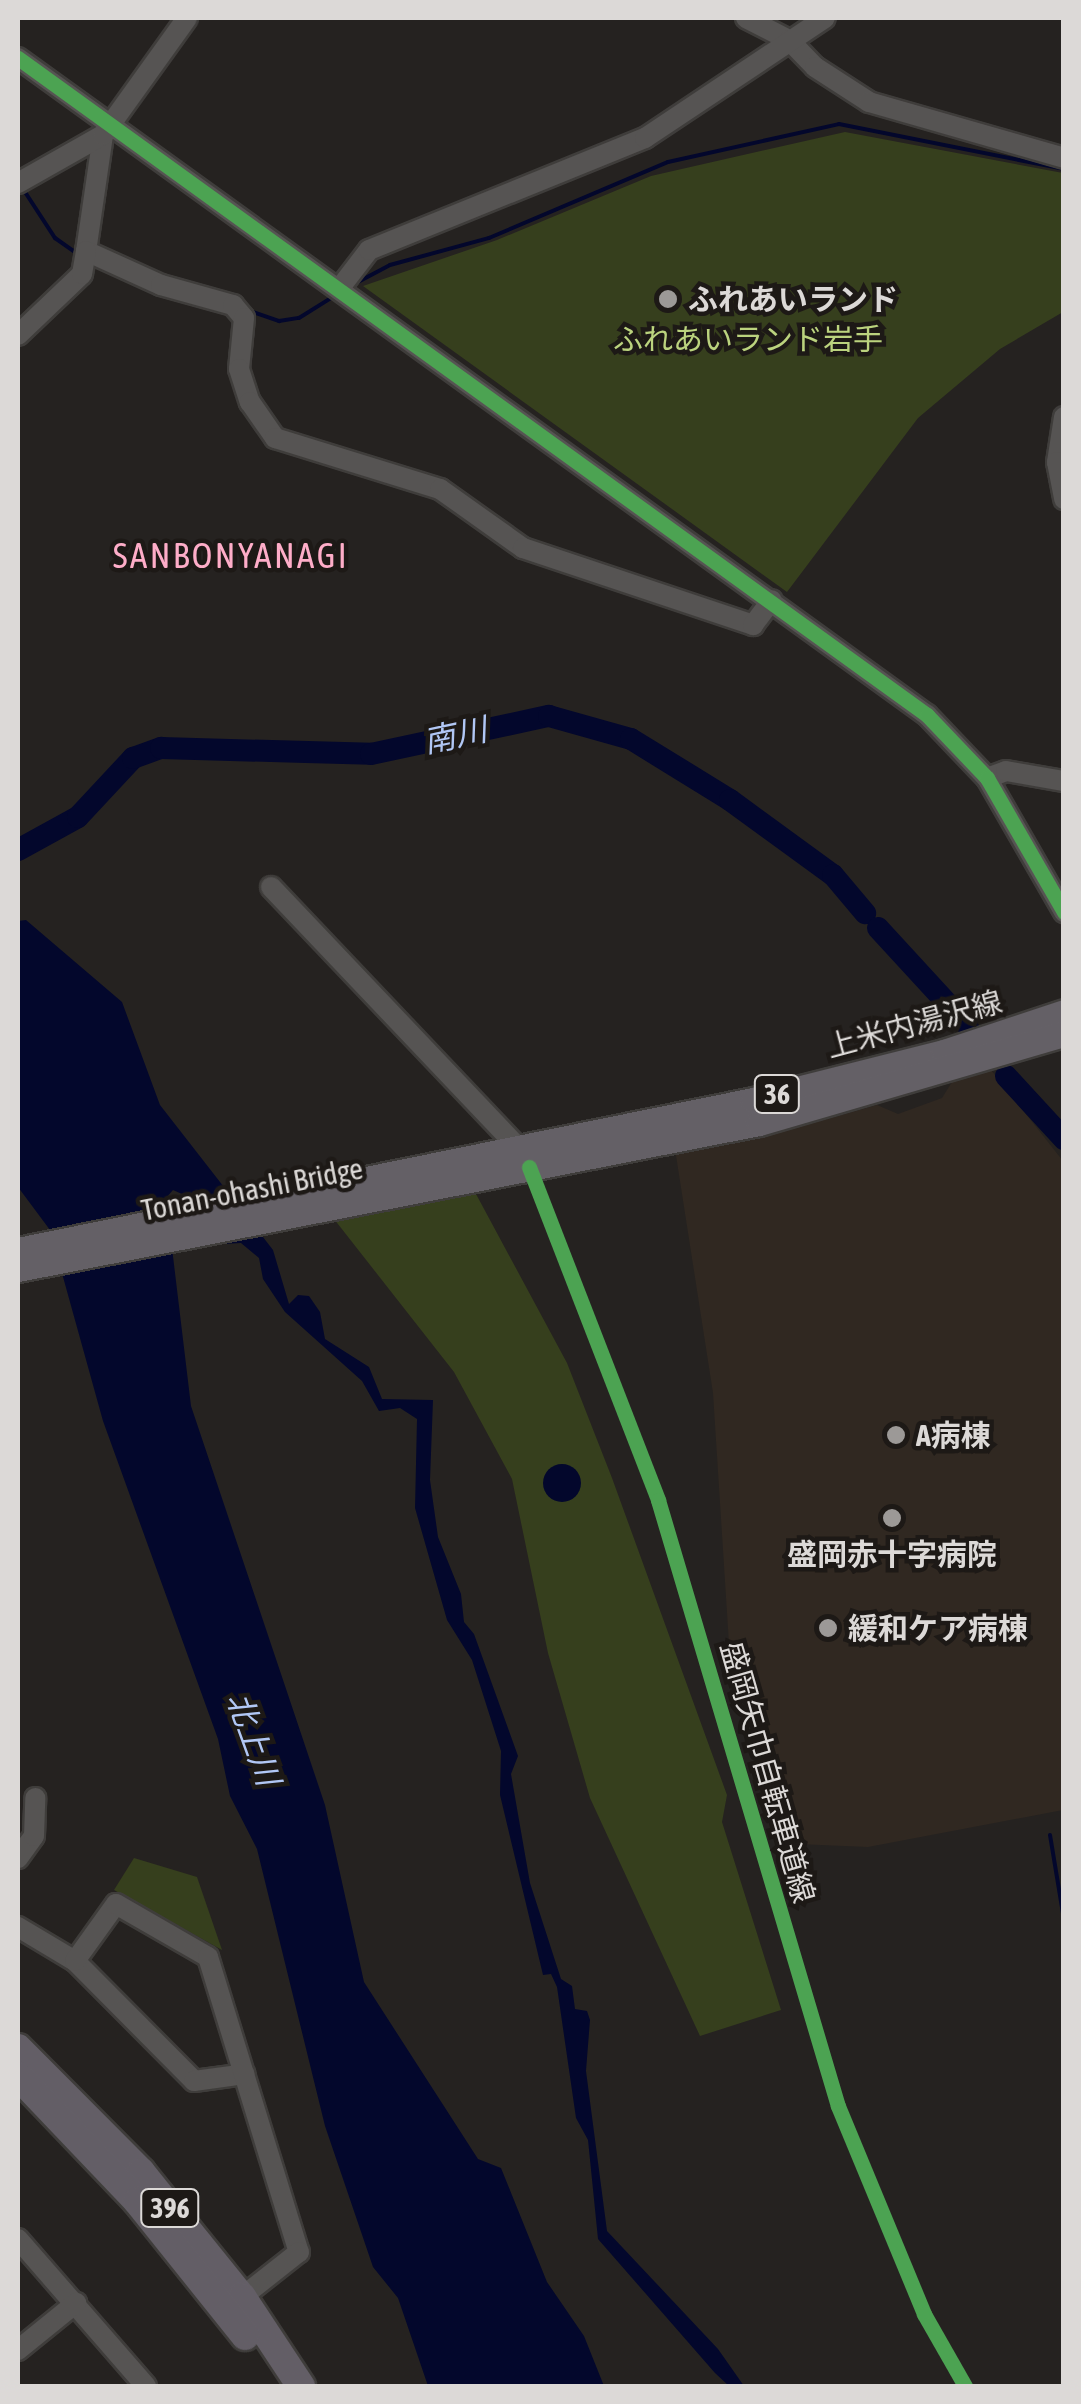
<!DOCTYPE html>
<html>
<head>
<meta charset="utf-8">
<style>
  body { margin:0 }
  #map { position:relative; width:1081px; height:2404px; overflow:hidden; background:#252220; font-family:"Asap Condensed","Noto Sans JP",sans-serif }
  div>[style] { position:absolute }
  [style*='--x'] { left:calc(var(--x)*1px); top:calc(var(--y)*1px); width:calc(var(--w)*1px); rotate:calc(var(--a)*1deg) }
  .built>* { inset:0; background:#302821 }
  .green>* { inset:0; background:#363f1d }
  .water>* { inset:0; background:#03072c }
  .round { border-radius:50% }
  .stream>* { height:4px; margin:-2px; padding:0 2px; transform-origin:2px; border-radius:2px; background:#03072c }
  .river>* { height:22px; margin:-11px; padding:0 11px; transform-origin:11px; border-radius:11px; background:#03072c }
  .roads { filter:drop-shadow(2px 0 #3f3d3b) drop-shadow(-2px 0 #3f3d3b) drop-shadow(0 2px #3f3d3b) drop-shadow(0 -2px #3f3d3b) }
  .minor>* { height:20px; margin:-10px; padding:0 10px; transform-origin:10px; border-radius:10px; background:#565453 }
  .major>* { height:25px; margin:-12.5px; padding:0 12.5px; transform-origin:12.5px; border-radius:12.5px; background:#646066 }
  .highway>* { height:28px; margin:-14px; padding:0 14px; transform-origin:14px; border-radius:14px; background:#635e66 }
  .cycleway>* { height:15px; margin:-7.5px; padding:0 7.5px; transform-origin:7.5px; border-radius:7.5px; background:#4ca352 }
  .dots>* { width:28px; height:28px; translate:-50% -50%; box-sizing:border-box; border:5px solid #1d1916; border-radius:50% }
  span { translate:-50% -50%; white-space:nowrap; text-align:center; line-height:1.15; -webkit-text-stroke:9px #1d1916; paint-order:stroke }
  .shield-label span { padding:2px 8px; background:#1d1916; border:2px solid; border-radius:8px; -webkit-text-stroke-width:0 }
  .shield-label { font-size:28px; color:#dcd9d7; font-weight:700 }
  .poi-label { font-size:30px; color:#dcd9d7; font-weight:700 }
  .left { translate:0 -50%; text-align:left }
  .park-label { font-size:30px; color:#bbd37e }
  .street-label { font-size:30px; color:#dcd9d7 }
  .water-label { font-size:32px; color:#b1c7f5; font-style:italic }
  .quarter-label { font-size:35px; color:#feadc8; letter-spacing:2.5px }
  .frame { position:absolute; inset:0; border:20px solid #dcd9d7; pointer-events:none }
</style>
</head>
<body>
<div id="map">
  <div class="built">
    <div style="clip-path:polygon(991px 1070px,1063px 1161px,1063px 1810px,868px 1847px,797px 1844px,729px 1644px,713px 1393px,675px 1149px,788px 1130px,877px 1105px,898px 1114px,942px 1098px,952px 1082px)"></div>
  </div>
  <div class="green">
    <div style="clip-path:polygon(845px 132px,1063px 173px,1063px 312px,1000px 349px,918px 418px,787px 592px,363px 286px,497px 240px,651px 176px)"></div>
    <div style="clip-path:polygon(476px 1194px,567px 1363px,612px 1478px,727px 1795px,722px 1822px,781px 2010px,700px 2036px,590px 1798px,548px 1653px,512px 1479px,454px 1372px,334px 1219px)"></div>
    <div style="clip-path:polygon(134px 1858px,197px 1877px,222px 1950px,114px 1890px)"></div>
  </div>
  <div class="water">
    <div style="clip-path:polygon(26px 920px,122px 1002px,160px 1105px,273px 1250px,289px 1304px,298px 1295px,309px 1296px,320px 1312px,325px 1339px,369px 1367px,382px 1399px,433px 1400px,430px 1480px,438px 1537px,461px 1594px,464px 1622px,474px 1634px,518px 1756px,511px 1774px,530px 1883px,561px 1979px,572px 1986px,575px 2009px,587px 2011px,590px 2020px,586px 2071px,607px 2231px,718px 2349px,744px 2386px,729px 2386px,715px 2373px,598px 2239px,588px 2140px,576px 2118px,557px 1987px,551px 1974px,543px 1975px,500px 1795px,501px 1751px,472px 1660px,447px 1620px,415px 1508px,417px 1419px,400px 1408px,379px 1411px,362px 1381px,285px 1312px,263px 1279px,259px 1258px,241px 1243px,223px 1244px,200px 1202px,173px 1190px,166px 1198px,191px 1406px,325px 1805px,364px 1982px,478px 2159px,501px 2168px,547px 2282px,584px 2336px,604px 2386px,428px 2386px,398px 2298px,373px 2267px,325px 2126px,257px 1849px,230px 1796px,218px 1739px,103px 1421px,50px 1230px,18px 1187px,18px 921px)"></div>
    <div class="round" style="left:543px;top:1464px;width:38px;height:38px"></div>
  </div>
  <div class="stream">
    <div style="--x:25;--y:192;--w:55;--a:56.9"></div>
    <div style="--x:55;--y:238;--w:24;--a:35"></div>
    <div style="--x:356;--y:283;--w:38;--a:-28"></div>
    <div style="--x:390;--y:265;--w:103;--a:-15.3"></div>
    <div style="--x:489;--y:238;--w:194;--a:-23"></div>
    <div style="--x:668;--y:162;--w:175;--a:-12.5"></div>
    <div style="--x:839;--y:124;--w:229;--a:11.3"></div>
    <div style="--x:250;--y:311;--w:31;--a:19"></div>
    <div style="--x:279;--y:321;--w:20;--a:-9"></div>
    <div style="--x:299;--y:318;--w:38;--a:-32"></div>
    <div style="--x:1050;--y:1835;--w:86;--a:80.6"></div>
  </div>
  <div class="river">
    <div style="--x:18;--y:850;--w:68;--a:-28.8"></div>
    <div style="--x:78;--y:817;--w:81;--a:-47"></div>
    <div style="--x:133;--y:758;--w:30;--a:-20"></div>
    <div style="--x:161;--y:748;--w:210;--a:1.6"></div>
    <div style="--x:371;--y:754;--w:182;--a:-12.1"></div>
    <div style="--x:549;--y:716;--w:85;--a:15.7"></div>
    <div style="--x:631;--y:739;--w:116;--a:31.6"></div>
    <div style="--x:730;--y:800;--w:127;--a:36.1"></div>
    <div style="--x:833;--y:875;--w:50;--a:49.9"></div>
    <div style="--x:878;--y:928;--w:133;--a:47.4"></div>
    <div style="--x:1006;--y:1076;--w:86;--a:47.4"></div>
  </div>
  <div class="roads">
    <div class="minor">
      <div style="--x:746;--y:18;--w:48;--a:27.1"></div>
      <div style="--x:789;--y:40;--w:37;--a:46"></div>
      <div style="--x:815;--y:67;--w:64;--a:32.9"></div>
      <div style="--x:869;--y:102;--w:203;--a:16"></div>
      <div style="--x:18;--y:58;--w:1122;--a:35.86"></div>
      <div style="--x:927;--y:715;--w:87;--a:46.4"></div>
      <div style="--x:987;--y:778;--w:155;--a:60.1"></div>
      <div style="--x:103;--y:135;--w:117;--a:98.3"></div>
      <div style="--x:86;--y:251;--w:82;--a:24.4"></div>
      <div style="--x:161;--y:285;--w:75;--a:15.5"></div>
      <div style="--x:233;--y:305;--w:17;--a:50"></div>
      <div style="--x:244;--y:318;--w:51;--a:95.6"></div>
      <div style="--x:239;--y:369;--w:35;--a:72"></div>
      <div style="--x:250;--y:402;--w:44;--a:55.2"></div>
      <div style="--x:275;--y:438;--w:173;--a:17.2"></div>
      <div style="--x:440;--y:489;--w:102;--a:35.4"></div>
      <div style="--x:523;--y:548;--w:243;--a:18.5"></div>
      <div style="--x:753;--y:625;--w:31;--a:-53"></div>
      <div style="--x:18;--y:183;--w:98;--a:-29.5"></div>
      <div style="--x:103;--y:135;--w:144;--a:-54.3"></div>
      <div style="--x:339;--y:289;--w:49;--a:-52.4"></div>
      <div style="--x:369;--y:250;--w:298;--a:-22.1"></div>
      <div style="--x:645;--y:138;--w:216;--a:-33.7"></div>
      <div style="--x:18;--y:335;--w:88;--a:-43.6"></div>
      <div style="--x:82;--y:274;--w:23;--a:-80"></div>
      <div style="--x:1064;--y:417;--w:46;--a:98.8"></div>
      <div style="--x:1057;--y:462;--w:38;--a:79"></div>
      <div style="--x:987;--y:778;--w:20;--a:-20"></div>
      <div style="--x:1006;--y:771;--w:59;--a:9.8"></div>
      <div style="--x:271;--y:887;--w:361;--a:46.5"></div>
      <div style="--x:18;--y:1858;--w:27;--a:-54"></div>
      <div style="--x:34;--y:1836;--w:38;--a:-88"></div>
      <div style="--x:18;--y:1927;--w:66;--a:30.8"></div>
      <div style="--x:75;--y:1961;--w:169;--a:45.2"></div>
      <div style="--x:194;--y:2081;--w:51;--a:-7.8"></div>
      <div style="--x:75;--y:1961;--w:70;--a:-54.3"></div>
      <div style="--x:116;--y:1904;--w:106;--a:29.9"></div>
      <div style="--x:208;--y:1957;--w:309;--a:72.9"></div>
      <div style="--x:299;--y:2252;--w:85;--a:141.7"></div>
      <div style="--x:18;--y:2239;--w:195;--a:49"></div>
      <div style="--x:18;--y:2350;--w:75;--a:-39"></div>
    </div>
    <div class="major">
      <div style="--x:18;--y:1250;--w:750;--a:-11.53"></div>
      <div style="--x:753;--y:1100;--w:197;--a:-14.1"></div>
      <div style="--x:944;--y:1052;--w:126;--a:-18.4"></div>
      <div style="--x:18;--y:1269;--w:755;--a:-11.15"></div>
      <div style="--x:759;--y:1123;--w:318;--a:-16.3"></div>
    </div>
    <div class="highway">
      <div style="--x:18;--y:2048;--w:175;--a:45.2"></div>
      <div style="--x:141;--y:2172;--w:161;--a:51.1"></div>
      <div style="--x:242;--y:2297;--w:107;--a:56.5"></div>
      <div style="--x:18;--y:2076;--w:173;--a:46.4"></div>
      <div style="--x:137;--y:2201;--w:173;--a:51.3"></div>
    </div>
  </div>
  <div class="cycleway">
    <div style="--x:18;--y:58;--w:1122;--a:35.86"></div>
    <div style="--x:927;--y:715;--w:87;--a:46.4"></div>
    <div style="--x:987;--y:778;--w:155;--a:60.1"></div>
    <div style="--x:529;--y:1167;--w:357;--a:68.8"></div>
    <div style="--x:658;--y:1500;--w:632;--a:73.46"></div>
    <div style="--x:838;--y:2106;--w:225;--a:67.5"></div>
    <div style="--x:924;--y:2314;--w:83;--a:60.3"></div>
  </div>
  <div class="dots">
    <div style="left:668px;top:299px;background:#9c9997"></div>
    <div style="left:896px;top:1435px;background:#9c9997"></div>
    <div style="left:892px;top:1518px;background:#9c9997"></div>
    <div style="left:828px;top:1628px;background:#9c9997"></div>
  </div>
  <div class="shield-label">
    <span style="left:777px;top:1094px">36</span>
    <span style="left:170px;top:2208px">396</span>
  </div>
  <div class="poi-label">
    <span class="left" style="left:688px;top:299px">ふれあいランド</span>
    <span class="left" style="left:916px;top:1435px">A病棟</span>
    <span style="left:892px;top:1554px">盛岡赤十字病院</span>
    <span class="left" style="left:848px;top:1628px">緩和ケア病棟</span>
  </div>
  <div class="park-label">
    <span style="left:748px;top:339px">ふれあいランド岩手</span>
  </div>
  <div class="street-label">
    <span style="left:914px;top:1024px;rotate:-15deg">上米内湯沢線</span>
    <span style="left:252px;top:1189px;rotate:-11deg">Tonan-ohashi Bridge</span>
    <span style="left:768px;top:1772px;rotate:74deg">盛岡矢巾自転車道線</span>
  </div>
  <div class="water-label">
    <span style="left:455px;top:736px;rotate:-12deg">南川</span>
    <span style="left:253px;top:1739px;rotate:70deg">北上川</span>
  </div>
  <div class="quarter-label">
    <span style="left:231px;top:555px">SANBONYANAGI</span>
  </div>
  <div class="frame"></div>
</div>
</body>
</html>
